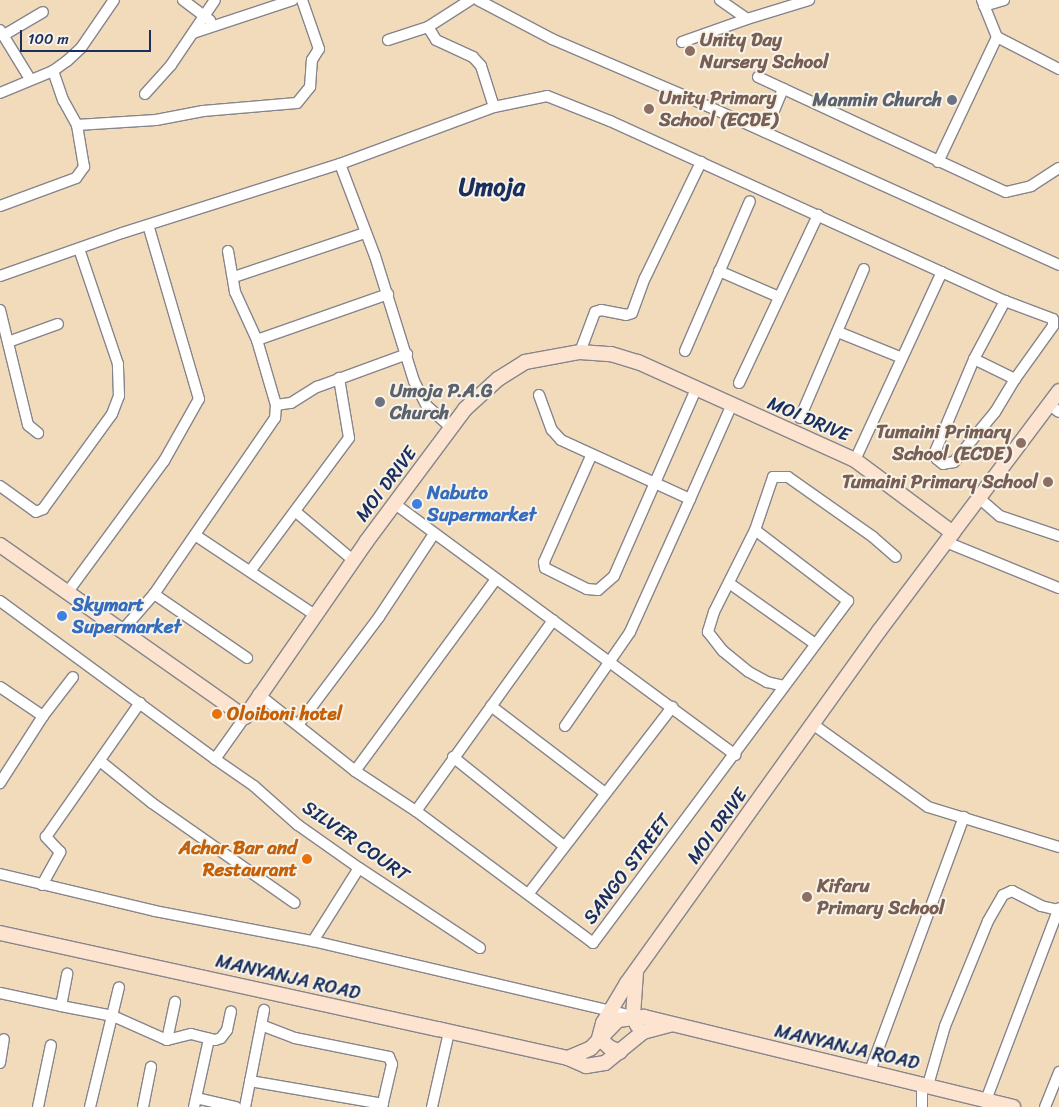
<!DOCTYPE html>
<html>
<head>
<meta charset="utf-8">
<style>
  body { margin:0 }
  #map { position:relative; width:1059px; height:1107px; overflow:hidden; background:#f2dbbb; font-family:Sriracha,sans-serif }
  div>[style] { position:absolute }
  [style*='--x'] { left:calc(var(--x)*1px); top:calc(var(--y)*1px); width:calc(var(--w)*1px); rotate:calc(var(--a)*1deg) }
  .roads { filter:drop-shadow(1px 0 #86858c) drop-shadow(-1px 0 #86858c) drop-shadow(0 1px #86858c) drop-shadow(0 -1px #86858c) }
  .street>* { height:10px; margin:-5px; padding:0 5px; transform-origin:5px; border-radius:5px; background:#fff }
  .secondary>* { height:14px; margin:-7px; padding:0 7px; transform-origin:7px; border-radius:7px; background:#fde4d1 }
  .dots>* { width:14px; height:14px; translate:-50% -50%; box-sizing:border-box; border:2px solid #f7f3e8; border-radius:50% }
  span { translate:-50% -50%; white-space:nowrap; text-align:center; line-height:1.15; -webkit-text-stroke:4px #f7f3e8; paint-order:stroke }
  .education-label { font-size:19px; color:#785e54; font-weight:700 }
  .left { translate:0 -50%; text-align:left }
  .right { translate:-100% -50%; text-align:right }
  .worship-label { font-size:19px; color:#5b616d; font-weight:700 }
  .street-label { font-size:19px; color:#1b2f5e }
  .shop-label { font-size:19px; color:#366cbe; font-weight:700 }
  .food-label { font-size:19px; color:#c56008; font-weight:700 }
  .district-label { font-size:24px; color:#1b2f5e; font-weight:700 }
  .scale { position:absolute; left:20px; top:30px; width:131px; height:22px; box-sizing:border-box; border:2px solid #1b2f5e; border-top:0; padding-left:6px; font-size:15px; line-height:18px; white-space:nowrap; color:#1b2f5e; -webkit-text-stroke:4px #f7f3e8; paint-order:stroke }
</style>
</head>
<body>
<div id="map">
  <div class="roads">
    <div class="street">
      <div style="--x:183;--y:0;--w:34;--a:37"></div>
      <div style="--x:478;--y:0;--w:84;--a:27.8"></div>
      <div style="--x:552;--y:39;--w:145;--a:23.2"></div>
      <div style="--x:685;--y:96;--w:410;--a:24.3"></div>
      <div style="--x:720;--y:0;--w:33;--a:35"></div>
      <div style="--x:747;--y:19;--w:65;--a:-17"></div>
      <div style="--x:982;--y:0;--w:40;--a:68"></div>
      <div style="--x:997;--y:37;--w:70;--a:27.3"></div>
      <div style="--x:984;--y:6;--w:21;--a:-17"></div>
      <div style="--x:428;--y:27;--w:15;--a:58"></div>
      <div style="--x:436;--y:40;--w:41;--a:24.7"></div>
      <div style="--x:473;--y:57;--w:12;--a:48"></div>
      <div style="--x:481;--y:66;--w:43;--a:72.4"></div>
      <div style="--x:0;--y:30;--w:57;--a:58.5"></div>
      <div style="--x:193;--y:33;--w:105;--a:-18.3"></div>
      <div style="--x:4;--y:35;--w:45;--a:-30.5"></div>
      <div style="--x:388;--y:40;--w:42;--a:-18"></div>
      <div style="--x:428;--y:27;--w:50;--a:-32.7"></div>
      <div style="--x:682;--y:42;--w:69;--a:-19.5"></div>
      <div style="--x:758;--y:77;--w:273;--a:24.9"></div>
      <div style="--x:1006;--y:192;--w:26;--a:-13"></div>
      <div style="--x:1031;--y:186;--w:33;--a:-33"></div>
      <div style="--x:0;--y:93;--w:57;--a:-22.5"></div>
      <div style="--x:53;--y:71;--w:17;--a:-36"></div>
      <div style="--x:67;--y:61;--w:19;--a:-43"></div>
      <div style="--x:81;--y:48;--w:58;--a:-55.5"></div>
      <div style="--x:145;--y:94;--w:39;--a:-48"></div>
      <div style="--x:171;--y:65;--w:78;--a:-55.9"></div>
      <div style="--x:77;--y:125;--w:79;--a:-3.6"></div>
      <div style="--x:156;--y:120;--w:48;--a:-10.8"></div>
      <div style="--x:203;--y:111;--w:94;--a:-4.9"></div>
      <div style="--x:297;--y:103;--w:21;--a:-51"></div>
      <div style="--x:310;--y:87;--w:27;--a:-86"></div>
      <div style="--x:312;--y:60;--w:13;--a:-58"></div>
      <div style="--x:319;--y:49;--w:52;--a:-109.1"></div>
      <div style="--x:765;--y:132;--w:47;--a:-67.3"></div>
      <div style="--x:938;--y:162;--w:138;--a:-64.7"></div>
      <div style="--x:340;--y:164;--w:98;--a:69.2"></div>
      <div style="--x:375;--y:256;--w:131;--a:72.7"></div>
      <div style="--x:414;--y:381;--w:28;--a:63"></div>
      <div style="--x:427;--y:406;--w:31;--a:42"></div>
      <div style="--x:0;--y:206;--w:81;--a:-20.2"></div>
      <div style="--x:76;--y:178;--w:14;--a:-54"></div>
      <div style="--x:84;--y:167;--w:43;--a:-99.5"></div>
      <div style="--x:77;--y:125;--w:29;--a:-119"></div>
      <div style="--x:63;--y:100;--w:31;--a:-109"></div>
      <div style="--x:228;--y:251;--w:42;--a:80.3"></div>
      <div style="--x:235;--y:292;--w:53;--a:65.4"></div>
      <div style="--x:257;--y:340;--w:68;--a:73.7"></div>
      <div style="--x:276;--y:405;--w:13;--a:94"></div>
      <div style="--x:275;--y:418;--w:214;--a:124.5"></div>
      <div style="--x:154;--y:594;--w:113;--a:34.5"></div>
      <div style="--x:719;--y:271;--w:65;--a:23.4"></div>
      <div style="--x:0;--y:276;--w:129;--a:-19.4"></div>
      <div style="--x:122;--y:233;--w:229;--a:-17.6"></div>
      <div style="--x:340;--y:164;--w:164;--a:-20.3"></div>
      <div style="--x:494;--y:107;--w:54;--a:-11.7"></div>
      <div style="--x:547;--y:96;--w:68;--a:21.6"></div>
      <div style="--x:610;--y:121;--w:434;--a:24.5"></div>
      <div style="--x:1005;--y:301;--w:51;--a:20.6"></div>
      <div style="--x:1053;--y:319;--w:7;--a:90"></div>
      <div style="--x:1053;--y:326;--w:65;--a:125.6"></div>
      <div style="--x:1015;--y:379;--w:39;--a:121"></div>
      <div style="--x:995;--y:412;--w:65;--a:129.4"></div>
      <div style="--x:954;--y:462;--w:11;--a:170"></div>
      <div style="--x:943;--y:464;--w:8;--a:-140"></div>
      <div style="--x:937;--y:459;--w:7;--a:-106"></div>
      <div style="--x:935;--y:452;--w:101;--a:-67.2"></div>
      <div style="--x:974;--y:359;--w:66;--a:-61.9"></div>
      <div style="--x:234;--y:277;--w:138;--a:-18.6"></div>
      <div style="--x:0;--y:310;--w:118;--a:76.3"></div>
      <div style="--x:28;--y:425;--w:13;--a:39"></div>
      <div style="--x:838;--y:332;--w:67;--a:22"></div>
      <div style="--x:257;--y:340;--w:139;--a:-19.3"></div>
      <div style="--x:8;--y:342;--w:53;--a:-19.8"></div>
      <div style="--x:685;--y:351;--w:163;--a:-66.6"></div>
      <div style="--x:580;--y:352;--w:43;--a:-69.4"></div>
      <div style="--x:595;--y:312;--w:6;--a:-18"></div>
      <div style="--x:601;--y:310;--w:25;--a:11"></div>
      <div style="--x:626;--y:315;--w:6;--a:-18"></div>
      <div style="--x:632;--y:313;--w:37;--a:-70"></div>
      <div style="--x:645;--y:278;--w:129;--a:-64.2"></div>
      <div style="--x:974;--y:359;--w:46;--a:26"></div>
      <div style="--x:739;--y:383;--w:186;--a:-64.8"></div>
      <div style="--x:539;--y:395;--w:37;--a:70"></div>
      <div style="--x:552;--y:430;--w:13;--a:48"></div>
      <div style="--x:561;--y:440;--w:142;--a:24.6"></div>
      <div style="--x:690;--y:499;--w:104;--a:-66.1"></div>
      <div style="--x:276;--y:405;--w:15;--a:-8"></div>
      <div style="--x:291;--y:403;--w:31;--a:-32"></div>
      <div style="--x:317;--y:387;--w:96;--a:-20.1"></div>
      <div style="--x:1050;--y:405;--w:11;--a:38"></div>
      <div style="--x:800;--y:418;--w:162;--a:-66.8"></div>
      <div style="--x:591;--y:456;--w:116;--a:113.9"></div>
      <div style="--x:544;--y:562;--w:6;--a:81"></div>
      <div style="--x:545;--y:568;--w:47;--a:26.6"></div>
      <div style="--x:587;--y:589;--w:11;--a:5"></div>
      <div style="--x:598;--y:590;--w:21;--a:-41"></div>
      <div style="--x:614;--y:576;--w:206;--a:-66.3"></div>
      <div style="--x:855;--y:460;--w:207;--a:-65.2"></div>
      <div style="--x:0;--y:486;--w:44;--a:35.8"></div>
      <div style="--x:36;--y:512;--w:8;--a:-23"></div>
      <div style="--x:43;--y:509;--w:117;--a:-54"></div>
      <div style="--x:112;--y:414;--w:19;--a:-69"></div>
      <div style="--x:119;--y:396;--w:32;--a:-92"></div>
      <div style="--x:118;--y:364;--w:121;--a:-108.7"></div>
      <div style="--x:979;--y:498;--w:28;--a:41"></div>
      <div style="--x:1000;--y:516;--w:62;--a:18.7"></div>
      <div style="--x:395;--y:504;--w:423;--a:36.4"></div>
      <div style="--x:296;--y:512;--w:76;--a:40.2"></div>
      <div style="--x:755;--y:530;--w:92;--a:116.6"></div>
      <div style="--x:714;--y:612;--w:21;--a:107"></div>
      <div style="--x:708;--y:632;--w:24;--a:52"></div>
      <div style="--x:723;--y:651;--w:33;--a:39"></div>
      <div style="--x:749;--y:672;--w:21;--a:29"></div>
      <div style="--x:767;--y:682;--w:17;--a:13"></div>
      <div style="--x:195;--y:535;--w:144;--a:33.7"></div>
      <div style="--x:946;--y:542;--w:122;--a:22.2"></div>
      <div style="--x:251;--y:570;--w:164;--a:-53.4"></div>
      <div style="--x:349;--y:438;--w:61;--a:-99.5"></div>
      <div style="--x:729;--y:583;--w:105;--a:35.3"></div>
      <div style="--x:67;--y:593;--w:164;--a:-53.7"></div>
      <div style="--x:164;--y:461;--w:71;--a:-60.6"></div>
      <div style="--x:199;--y:399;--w:181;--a:-106.3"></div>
      <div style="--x:0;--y:601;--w:267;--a:36.3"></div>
      <div style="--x:215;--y:759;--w:52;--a:-54.5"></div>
      <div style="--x:121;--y:632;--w:50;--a:-49"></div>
      <div style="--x:0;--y:687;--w:52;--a:34"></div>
      <div style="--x:43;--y:716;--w:80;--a:122.7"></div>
      <div style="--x:258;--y:694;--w:124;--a:38.4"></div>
      <div style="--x:355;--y:771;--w:73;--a:33.3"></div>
      <div style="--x:416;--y:811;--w:221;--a:36.7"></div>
      <div style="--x:593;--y:943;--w:427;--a:-53.3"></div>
      <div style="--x:848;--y:601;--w:117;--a:-142.6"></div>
      <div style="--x:755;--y:530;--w:56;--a:-71.2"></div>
      <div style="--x:773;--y:477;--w:15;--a:0"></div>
      <div style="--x:788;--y:477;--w:104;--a:35.2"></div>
      <div style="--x:873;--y:537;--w:30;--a:41"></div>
      <div style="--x:491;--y:706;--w:143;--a:37.3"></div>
      <div style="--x:43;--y:716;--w:49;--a:-52.4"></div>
      <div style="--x:298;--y:725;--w:135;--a:-53.1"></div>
      <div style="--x:379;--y:617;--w:100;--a:-56.5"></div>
      <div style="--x:814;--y:725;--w:140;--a:35.7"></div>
      <div style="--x:928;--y:807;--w:137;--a:17"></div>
      <div style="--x:565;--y:726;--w:114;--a:-55.3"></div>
      <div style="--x:630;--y:632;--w:146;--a:-65.7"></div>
      <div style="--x:453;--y:757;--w:142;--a:38.7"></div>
      <div style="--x:215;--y:759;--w:47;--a:34.7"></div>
      <div style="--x:254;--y:786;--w:59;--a:41.6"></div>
      <div style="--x:298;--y:825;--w:75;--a:35.2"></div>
      <div style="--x:359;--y:868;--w:145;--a:33.5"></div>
      <div style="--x:100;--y:761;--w:67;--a:38.9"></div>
      <div style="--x:152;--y:803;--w:174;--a:35"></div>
      <div style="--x:355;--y:771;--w:238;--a:-53.7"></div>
      <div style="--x:416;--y:811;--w:235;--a:-54.3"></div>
      <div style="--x:0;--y:874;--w:159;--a:13.4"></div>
      <div style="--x:155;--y:911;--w:161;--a:10.8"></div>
      <div style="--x:313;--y:941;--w:329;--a:13.2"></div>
      <div style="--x:42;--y:885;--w:38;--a:-61"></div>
      <div style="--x:60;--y:852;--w:21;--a:-133"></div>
      <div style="--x:46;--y:837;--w:164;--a:-55"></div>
      <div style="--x:529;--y:893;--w:235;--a:-52.4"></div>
      <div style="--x:313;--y:941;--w:86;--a:-57.8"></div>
      <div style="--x:0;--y:993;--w:62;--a:12"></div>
      <div style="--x:61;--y:1006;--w:33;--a:-79"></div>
      <div style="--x:61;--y:1006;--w:53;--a:10.9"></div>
      <div style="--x:113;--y:1016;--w:59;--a:24"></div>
      <div style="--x:167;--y:1040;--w:25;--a:-14"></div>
      <div style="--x:191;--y:1034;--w:25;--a:14"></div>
      <div style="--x:215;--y:1040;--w:6;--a:-18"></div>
      <div style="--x:221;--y:1038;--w:10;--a:-53"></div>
      <div style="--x:227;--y:1030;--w:19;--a:-78"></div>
      <div style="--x:261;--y:1025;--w:36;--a:21"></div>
      <div style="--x:295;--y:1038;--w:96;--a:11.4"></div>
      <div style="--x:389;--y:1057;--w:8;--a:67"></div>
      <div style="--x:392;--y:1064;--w:44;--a:103.1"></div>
      <div style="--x:167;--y:1040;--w:39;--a:-78"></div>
      <div style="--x:0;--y:1063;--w:24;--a:-81"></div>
      <div style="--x:870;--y:1071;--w:271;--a:-69.7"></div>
      <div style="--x:250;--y:1081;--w:135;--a:9.8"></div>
      <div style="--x:928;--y:1085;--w:61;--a:-73.9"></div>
      <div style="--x:945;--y:1026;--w:113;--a:-67.7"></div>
      <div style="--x:988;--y:921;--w:30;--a:-60"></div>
      <div style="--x:1003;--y:895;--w:10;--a:-24"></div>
      <div style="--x:1012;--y:891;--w:33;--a:27"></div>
      <div style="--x:1041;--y:906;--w:17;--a:13"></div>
      <div style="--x:196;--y:1098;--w:41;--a:12.7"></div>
      <div style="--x:986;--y:1100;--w:205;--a:-69.2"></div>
      <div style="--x:38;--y:1107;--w:63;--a:-78.2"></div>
      <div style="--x:90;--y:1107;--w:123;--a:-76.4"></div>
      <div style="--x:143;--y:1107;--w:41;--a:-78.7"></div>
      <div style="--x:194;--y:1107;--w:70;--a:-77.6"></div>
      <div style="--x:245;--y:1107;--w:99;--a:-78.9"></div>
      <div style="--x:432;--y:1107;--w:77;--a:-77.2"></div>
      <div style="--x:922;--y:1107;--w:23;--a:-90"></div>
      <div style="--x:1045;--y:1107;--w:38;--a:-68"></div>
    </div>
    <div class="secondary">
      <div style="--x:0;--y:545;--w:299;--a:35.1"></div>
      <div style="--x:245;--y:717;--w:213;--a:-55.3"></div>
      <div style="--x:366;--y:542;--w:166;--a:-53.3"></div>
      <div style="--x:465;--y:409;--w:45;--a:-42.3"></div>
      <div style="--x:498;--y:379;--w:32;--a:-32"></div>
      <div style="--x:525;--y:362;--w:56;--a:-10.3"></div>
      <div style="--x:580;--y:352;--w:31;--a:4"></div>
      <div style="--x:611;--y:354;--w:28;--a:17"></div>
      <div style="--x:638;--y:362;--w:238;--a:24.3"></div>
      <div style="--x:855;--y:460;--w:122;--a:36.7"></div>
      <div style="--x:0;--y:933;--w:448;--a:12.4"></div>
      <div style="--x:438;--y:1029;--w:133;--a:12.6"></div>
      <div style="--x:568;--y:1058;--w:20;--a:24"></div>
      <div style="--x:586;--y:1066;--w:19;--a:-9"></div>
      <div style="--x:605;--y:1063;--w:49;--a:-39.2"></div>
      <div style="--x:643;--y:1032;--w:30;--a:-15"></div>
      <div style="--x:636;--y:972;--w:44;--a:93.9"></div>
      <div style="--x:633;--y:1016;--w:10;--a:66"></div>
      <div style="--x:620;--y:1052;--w:12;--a:-156"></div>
      <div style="--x:609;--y:1047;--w:13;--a:-138"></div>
      <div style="--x:599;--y:1038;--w:16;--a:-75"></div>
      <div style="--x:603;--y:1023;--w:47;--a:-59"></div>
      <div style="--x:627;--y:983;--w:433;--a:-54.4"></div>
      <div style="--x:879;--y:631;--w:300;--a:-53.1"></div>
      <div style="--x:568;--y:1058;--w:25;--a:-23"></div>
      <div style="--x:591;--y:1048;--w:39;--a:-46"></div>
      <div style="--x:618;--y:1020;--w:26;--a:-7"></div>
      <div style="--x:644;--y:1017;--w:380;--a:13.7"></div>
    </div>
  </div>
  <div class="dots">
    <div style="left:690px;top:51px;background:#8d6e63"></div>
    <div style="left:952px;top:100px;background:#6b7280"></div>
    <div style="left:649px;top:109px;background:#8d6e63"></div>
    <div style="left:380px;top:402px;background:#6b7280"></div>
    <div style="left:1021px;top:443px;background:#8d6e63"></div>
    <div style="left:1048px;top:482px;background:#8d6e63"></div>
    <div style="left:417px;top:504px;background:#3f7fe0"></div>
    <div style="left:62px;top:616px;background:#3f7fe0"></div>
    <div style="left:217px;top:714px;background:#e8710a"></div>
    <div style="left:307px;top:859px;background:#e8710a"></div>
    <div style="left:807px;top:897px;background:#8d6e63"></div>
  </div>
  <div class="education-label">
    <span class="left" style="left:700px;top:51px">Unity Day<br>Nursery School</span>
    <span class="left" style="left:659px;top:109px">Unity Primary<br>School (ECDE)</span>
    <span class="right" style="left:1011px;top:443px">Tumaini Primary<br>School (ECDE)</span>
    <span class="right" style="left:1038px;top:482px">Tumaini Primary School</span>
    <span class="left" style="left:817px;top:897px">Kifaru<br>Primary School</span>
  </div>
  <div class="worship-label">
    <span class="right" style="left:942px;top:100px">Manmin Church</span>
    <span class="left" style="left:390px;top:402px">Umoja P.A.G<br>Church</span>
  </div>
  <div class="street-label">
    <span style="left:809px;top:419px;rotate:23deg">MOI DRIVE</span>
    <span style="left:386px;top:484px;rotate:-53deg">MOI DRIVE</span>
    <span style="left:717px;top:826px;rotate:-54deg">MOI DRIVE</span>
    <span style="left:356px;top:841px;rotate:35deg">SILVER COURT</span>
    <span style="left:627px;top:869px;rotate:-53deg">SANGO STREET</span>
    <span style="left:288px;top:977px;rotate:13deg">MANYANJA ROAD</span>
    <span style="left:847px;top:1047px;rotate:13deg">MANYANJA ROAD</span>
  </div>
  <div class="shop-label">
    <span class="left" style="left:427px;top:504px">Nabuto<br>Supermarket</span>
    <span class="left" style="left:72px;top:616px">Skymart<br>Supermarket</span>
  </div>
  <div class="food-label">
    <span class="left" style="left:227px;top:714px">Oloiboni hotel</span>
    <span class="right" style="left:297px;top:859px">Achar Bar and<br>Restaurant</span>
  </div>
  <div class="district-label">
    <span style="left:492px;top:188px">Umoja</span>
  </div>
  <div class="scale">100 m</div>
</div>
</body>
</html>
